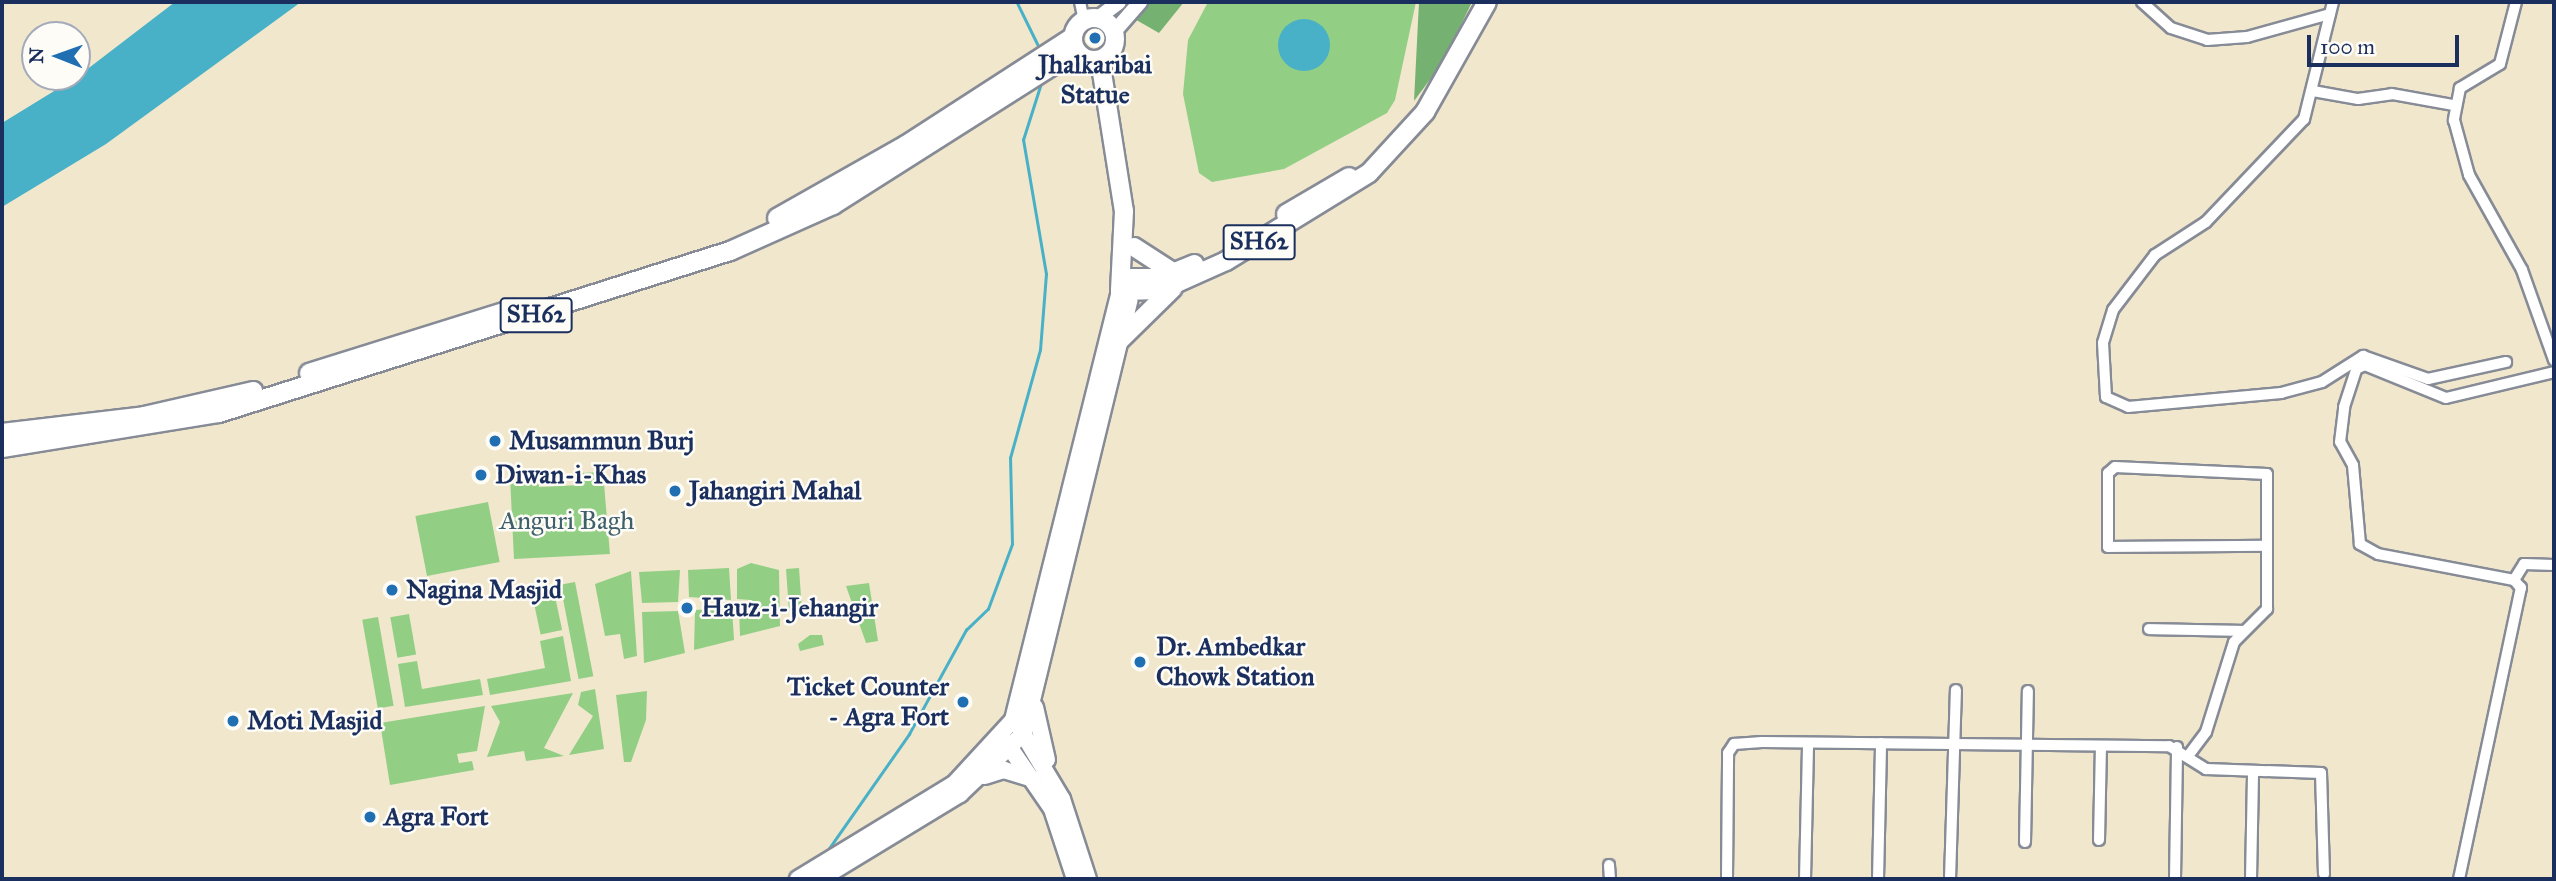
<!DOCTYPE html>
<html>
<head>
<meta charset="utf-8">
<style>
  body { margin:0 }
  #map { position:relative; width:2556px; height:881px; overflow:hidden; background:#f1e7cd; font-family:"IM FELL Great Primer",serif }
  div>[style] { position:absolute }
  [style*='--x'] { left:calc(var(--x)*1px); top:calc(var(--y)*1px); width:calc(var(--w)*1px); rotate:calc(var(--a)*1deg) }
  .green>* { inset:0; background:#92cf85; transform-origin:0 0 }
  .forest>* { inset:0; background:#75b272 }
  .water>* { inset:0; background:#48b1c7 }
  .round { border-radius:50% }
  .stream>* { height:2.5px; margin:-1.25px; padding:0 1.25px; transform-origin:1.25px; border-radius:1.25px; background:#48b1c7 }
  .roads { filter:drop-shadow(2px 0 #868b96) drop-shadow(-2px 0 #868b96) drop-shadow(0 2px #868b96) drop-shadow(0 -2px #868b96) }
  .minor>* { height:10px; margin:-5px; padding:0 5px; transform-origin:5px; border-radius:5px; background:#fff }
  .tertiary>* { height:14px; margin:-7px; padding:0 7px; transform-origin:7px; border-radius:7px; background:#fff }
  .secondary>* { height:16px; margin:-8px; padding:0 8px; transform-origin:8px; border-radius:8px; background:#fff }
  .primary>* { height:18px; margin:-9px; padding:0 9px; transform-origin:9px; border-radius:9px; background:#fff }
  .primary>.ring { margin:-9px; padding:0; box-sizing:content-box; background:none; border:18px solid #fff; border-radius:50% }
  .dots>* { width:19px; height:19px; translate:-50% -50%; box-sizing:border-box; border:4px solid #fdfcf7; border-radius:50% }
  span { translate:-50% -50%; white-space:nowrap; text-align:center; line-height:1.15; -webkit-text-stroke:5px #fdfcf7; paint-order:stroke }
  .shield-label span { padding:2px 5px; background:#fdfcf7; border:2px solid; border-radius:5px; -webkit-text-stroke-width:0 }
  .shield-label { font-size:24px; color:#1b2f5e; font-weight:700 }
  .poi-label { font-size:26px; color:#1b2f5e; font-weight:700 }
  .left { translate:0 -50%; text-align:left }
  .right { translate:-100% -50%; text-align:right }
  .park-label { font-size:26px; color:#3f5f6a }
  .frame { position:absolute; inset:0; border:4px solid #1b2f5e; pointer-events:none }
  .north { position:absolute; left:21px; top:21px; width:70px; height:70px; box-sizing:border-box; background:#fdfcf7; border:2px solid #a3aaba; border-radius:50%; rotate:271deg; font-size:19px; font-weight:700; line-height:28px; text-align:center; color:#1b2f5e }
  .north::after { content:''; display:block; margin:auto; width:24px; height:32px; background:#1f6fb2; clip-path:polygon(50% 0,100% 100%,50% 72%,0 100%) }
  .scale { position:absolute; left:2307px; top:35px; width:152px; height:32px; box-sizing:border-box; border:4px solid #1b2f5e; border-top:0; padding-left:9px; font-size:21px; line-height:24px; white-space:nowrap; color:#1b2f5e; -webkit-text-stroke:5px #fdfcf7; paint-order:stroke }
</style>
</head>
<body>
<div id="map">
  <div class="green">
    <div style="clip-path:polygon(1208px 2px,1416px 2px,1395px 100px,1387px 113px,1284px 169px,1212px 182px,1199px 173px,1183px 94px,1188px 40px)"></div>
    <div style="clip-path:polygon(603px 472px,610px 554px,514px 559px,510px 477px,538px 474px,539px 487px,581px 485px,581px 473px)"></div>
    <div style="left:488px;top:502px;width:61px;height:74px;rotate:79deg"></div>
    <div style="clip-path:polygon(751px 563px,779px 570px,780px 626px,740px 636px,739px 608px,750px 607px,750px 600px,737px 599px,737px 569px)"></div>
    <div style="clip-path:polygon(729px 568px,731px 600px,689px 597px,688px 570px)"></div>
    <div style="left:799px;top:568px;width:43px;height:13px;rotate:86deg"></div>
    <div style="clip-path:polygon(680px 570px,678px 602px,642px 603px,639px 572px)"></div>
    <div style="clip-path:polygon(631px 571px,637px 656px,624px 659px,620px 634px,605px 636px,595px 584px)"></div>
    <div style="left:575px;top:582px;width:96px;height:15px;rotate:79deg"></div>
    <div style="clip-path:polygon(869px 583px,878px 641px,866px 643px,846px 586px)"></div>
    <div style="left:553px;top:587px;width:44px;height:22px;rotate:78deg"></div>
    <div style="clip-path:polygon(732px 608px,734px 640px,694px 650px,695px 610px)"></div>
    <div style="clip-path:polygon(678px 611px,685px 653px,644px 663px,642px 612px)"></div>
    <div style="left:409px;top:614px;width:41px;height:19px;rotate:80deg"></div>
    <div style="left:378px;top:617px;width:90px;height:16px;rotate:80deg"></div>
    <div style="clip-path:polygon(810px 635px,822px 635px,824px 645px,800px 651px,798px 644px)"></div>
    <div style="clip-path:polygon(563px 636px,571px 681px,490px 695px,487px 679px,545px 668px,540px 641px)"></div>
    <div style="clip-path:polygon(417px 661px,422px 689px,480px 679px,483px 695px,405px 707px,398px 664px)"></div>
    <div style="clip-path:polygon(595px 689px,604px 749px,569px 755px,593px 716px,578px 705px,581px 692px)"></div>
    <div style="clip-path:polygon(647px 691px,646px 720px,631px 762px,624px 762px,616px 695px)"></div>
    <div style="clip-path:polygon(573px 693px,544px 748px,564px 756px,526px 761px,524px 751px,487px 757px,500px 722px,491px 706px)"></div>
    <div style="clip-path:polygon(485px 706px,477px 751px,457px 754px,459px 763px,472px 761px,474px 770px,390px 785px,380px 723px)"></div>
  </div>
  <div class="forest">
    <div style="clip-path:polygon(1105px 2px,1184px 2px,1159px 33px)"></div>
    <div style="clip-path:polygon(1419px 2px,1472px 2px,1443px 62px,1414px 101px)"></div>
  </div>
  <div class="water">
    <div style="clip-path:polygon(175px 2px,301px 2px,106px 144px,2px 207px,2px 123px,77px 77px)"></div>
    <div class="round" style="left:1278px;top:19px;width:52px;height:52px"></div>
  </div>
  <div class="stream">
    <div style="--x:1017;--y:2;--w:52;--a:63.9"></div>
    <div style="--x:823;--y:857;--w:150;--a:-55"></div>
    <div style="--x:909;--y:734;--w:119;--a:-61.3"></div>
    <div style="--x:966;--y:630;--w:30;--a:-44"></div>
    <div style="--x:988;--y:609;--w:69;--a:-69.7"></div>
    <div style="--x:1012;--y:544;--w:86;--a:-91.3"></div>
    <div style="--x:1010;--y:458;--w:112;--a:-74.5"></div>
    <div style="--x:1040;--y:350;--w:76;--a:-85.5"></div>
    <div style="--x:1046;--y:274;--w:136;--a:-99.7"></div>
    <div style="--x:1023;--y:140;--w:63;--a:-72.4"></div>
  </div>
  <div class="roads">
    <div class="minor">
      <div style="--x:1080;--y:2;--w:19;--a:78"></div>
      <div style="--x:2142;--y:2;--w:39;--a:42"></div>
      <div style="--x:2171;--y:28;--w:38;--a:18"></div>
      <div style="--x:2207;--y:40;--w:40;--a:-4.3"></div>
      <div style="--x:2247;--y:37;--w:86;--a:-15.5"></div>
      <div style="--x:2333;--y:2;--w:121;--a:103.9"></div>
      <div style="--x:2304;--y:119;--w:142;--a:133.6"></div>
      <div style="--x:2206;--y:222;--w:61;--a:147.1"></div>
      <div style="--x:2155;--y:255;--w:69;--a:127.4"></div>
      <div style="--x:2113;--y:310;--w:34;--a:107"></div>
      <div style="--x:2103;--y:343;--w:54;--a:86.8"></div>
      <div style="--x:2106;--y:397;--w:24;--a:24"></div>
      <div style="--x:2128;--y:407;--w:154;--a:-5.2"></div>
      <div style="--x:2281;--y:393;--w:42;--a:-15"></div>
      <div style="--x:2322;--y:382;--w:49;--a:-32.4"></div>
      <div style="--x:2363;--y:356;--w:69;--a:19.5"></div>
      <div style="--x:2428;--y:379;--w:80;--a:-12.3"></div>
      <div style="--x:2516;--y:2;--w:64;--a:104.5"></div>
      <div style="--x:2500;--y:64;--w:47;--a:149"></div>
      <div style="--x:2460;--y:88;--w:33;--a:101"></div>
      <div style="--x:2454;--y:120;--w:57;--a:74.7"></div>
      <div style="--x:2469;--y:175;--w:109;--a:60.8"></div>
      <div style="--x:2522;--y:270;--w:96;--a:70.4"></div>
      <div style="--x:2313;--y:91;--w:46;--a:10.1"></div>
      <div style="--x:2358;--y:99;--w:34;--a:-8"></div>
      <div style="--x:2392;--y:94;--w:62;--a:10.2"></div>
      <div style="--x:2514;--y:580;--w:19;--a:-58"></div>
      <div style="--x:2524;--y:564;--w:30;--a:2"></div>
      <div style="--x:2149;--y:629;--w:93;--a:1.2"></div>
      <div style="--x:2188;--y:756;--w:30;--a:-53"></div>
      <div style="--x:2206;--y:732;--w:94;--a:-72.7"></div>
      <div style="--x:2234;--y:642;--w:47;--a:-45"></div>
      <div style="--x:2267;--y:609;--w:135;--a:-90"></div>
      <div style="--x:2267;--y:474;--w:152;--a:-177.4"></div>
      <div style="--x:2115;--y:467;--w:9;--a:139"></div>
      <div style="--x:2108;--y:473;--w:74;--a:90"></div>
      <div style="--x:2108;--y:547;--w:158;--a:-0.4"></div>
      <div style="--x:2099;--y:840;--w:94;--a:-88.8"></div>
      <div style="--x:2025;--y:842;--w:151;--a:-88.9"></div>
      <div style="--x:1609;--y:865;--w:14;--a:86"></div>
      <div style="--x:1727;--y:879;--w:126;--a:-89.5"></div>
      <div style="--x:1728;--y:753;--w:11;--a:-56"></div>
      <div style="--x:1734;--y:744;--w:28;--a:-4"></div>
      <div style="--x:1762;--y:742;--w:407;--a:0.6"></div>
      <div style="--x:2169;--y:746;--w:44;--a:31.9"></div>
      <div style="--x:2206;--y:769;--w:115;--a:2"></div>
      <div style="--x:2321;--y:773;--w:101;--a:88.3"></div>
      <div style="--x:1805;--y:879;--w:136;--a:-88.7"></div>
      <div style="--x:1878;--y:879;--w:136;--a:-88.7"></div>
      <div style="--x:1950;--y:879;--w:189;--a:-88.2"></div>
      <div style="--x:2175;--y:879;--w:132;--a:-89.1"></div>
      <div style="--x:2251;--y:879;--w:108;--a:-88.9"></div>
      <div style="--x:2459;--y:879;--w:298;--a:-78"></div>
      <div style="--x:2521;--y:588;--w:11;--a:-131"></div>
      <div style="--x:2514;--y:580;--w:138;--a:-169.2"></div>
      <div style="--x:2378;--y:554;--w:21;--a:-151"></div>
      <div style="--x:2360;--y:544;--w:79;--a:-95.1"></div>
      <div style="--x:2353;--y:465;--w:26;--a:-119"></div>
      <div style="--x:2340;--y:442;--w:35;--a:-83"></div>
      <div style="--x:2344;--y:407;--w:40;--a:-72"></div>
      <div style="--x:2356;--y:369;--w:10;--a:-24"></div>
      <div style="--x:2365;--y:365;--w:87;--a:22.2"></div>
      <div style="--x:2446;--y:398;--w:111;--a:-13.5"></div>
    </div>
    <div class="tertiary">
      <div style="--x:1098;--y:18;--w:26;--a:-37"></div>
      <div style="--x:1114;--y:32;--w:40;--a:-49"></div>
    </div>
    <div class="secondary">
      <div style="--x:1035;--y:707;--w:54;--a:77.2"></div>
      <div style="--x:1019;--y:727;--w:84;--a:59.2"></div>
      <div style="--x:1062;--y:799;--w:84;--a:72"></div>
      <div style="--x:1006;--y:742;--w:81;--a:55.5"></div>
      <div style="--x:1052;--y:809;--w:74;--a:71.8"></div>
      <div style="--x:985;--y:776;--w:20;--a:-18"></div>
      <div style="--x:1004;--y:770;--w:30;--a:17"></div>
      <div style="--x:798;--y:879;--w:184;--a:-31.4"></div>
      <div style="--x:955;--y:783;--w:86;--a:-47.4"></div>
      <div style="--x:1013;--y:720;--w:442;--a:-76"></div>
      <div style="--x:820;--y:879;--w:164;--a:-31.3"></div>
      <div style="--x:960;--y:794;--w:88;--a:-43.6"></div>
      <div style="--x:1024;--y:733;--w:445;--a:-76.3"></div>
    </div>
    <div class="primary">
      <div class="ring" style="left:1073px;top:18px;width:24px;height:24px"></div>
      <div style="--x:1100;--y:60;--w:153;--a:81"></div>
      <div style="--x:1124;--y:211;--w:80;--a:92.9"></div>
      <div style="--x:1120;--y:291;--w:41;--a:-1.4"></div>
      <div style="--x:1161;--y:290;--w:71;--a:-24"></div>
      <div style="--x:1226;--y:261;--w:168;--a:-31.6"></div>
      <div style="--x:1369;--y:173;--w:83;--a:-47.4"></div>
      <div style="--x:1425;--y:112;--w:126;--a:-60.6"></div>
      <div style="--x:1286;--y:214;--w:73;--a:-30.4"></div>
      <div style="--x:777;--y:218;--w:148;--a:-29.5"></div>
      <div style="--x:906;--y:145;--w:199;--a:-32.9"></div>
      <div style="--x:1134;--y:247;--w:48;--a:33"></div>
      <div style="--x:1122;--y:278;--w:38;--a:0"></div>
      <div style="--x:1160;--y:278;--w:37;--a:-22"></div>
      <div style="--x:1118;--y:342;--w:77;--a:-44.5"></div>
      <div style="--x:309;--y:373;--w:214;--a:-17.4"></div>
      <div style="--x:2;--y:433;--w:143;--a:-6.8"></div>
      <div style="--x:144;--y:416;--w:112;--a:-12.9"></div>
      <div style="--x:2;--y:448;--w:220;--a:-9.2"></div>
      <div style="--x:219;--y:413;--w:536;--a:-17.59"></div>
      <div style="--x:730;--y:251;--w:113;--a:-24.1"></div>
      <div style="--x:833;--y:205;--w:288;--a:-32.4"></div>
    </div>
  </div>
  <div class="dots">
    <div style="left:1095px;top:38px;background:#1f6fb2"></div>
    <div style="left:495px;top:441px;background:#1f6fb2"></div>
    <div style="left:481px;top:475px;background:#1f6fb2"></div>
    <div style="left:675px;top:491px;background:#1f6fb2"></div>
    <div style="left:392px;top:590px;background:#1f6fb2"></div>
    <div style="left:687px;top:608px;background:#1f6fb2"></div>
    <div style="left:1140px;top:662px;background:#1f6fb2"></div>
    <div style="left:963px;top:702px;background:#1f6fb2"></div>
    <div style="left:233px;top:721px;background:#1f6fb2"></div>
    <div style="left:370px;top:817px;background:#1f6fb2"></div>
  </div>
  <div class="shield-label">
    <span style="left:1259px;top:242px">SH62</span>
    <span style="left:536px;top:315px">SH62</span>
  </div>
  <div class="poi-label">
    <span style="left:1095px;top:80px">Jhalkaribai<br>Statue</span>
    <span class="left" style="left:509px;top:441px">Musammun Burj</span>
    <span class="left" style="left:495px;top:475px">Diwan-i-Khas</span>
    <span class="left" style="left:689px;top:491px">Jahangiri Mahal</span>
    <span class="left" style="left:406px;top:590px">Nagina Masjid</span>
    <span class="left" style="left:701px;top:608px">Hauz-i-Jehangir</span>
    <span class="left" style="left:1156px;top:662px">Dr. Ambedkar<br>Chowk Station</span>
    <span class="right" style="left:949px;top:702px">Ticket Counter<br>- Agra Fort</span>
    <span class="left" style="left:247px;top:721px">Moti Masjid</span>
    <span class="left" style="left:384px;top:817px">Agra Fort</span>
  </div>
  <div class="park-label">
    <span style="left:567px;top:521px">Anguri Bagh</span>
  </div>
  <div class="frame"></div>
  <div class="north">N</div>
  <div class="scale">100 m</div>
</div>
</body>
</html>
